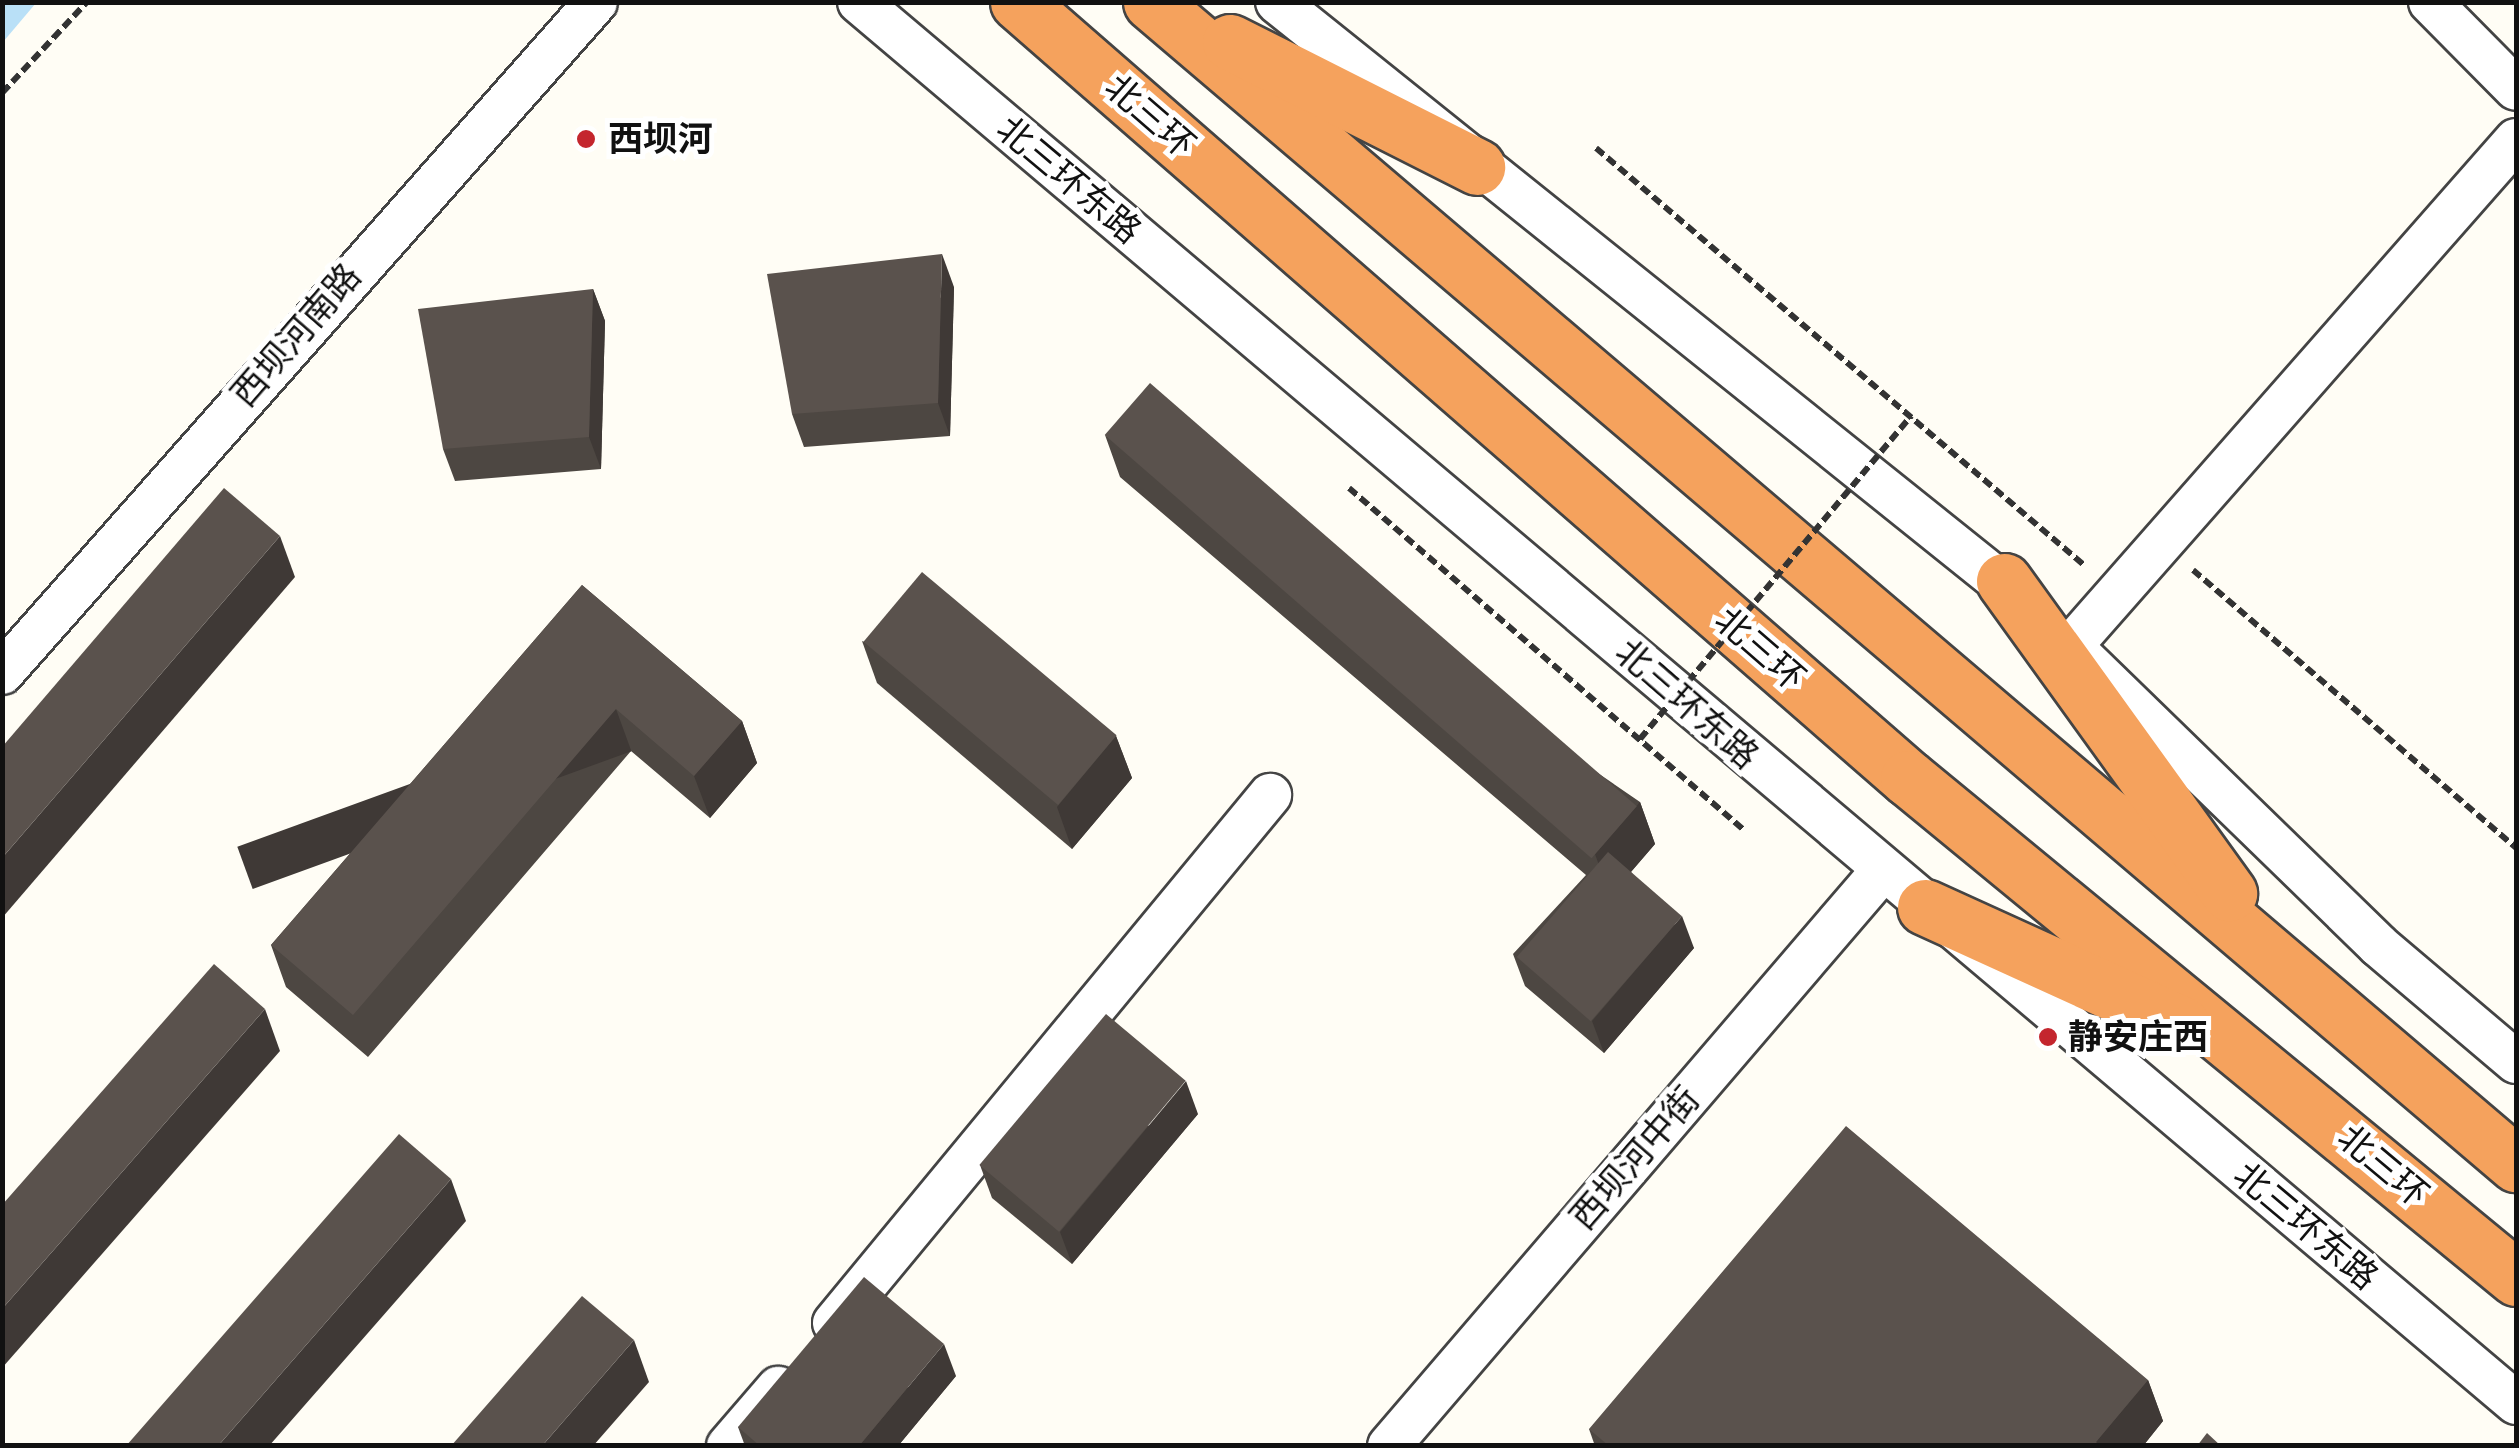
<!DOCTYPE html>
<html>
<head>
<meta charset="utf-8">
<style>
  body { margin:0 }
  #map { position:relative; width:2519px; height:1448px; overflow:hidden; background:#fffdf5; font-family:Lora,"Noto Sans SC",serif }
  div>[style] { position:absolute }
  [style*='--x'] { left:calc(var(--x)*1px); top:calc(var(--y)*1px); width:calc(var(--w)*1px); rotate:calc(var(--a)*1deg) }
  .water>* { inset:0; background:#b9e0f7 }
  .path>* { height:6px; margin-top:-3px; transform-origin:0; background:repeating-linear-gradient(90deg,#333 0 10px,transparent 0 15px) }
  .roads { filter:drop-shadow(2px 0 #444) drop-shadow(-2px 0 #444) drop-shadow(0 2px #444) drop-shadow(0 -2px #444) }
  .minor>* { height:42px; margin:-21px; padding:0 21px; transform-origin:21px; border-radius:21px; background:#fff }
  .highway>* { height:55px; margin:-27.5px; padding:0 27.5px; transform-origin:27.5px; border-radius:27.5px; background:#f5a25d }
  .path-bridge>* { height:6px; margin-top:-3px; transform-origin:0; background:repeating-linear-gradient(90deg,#333 0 10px,transparent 0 15px) }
  .wall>* { inset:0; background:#4d4742 }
  .shaded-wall>* { inset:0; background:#3f3936; transform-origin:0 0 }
  .building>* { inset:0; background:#5a524d; transform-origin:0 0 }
  .dots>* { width:28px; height:28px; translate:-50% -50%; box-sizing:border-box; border:5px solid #fff; border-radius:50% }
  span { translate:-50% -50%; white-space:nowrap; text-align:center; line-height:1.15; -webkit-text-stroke:10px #fff; paint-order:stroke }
  .street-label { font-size:35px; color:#111 }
  .poi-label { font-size:35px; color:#111; font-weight:700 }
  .left { translate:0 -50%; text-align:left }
  .frame { position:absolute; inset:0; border:5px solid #111; pointer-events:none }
</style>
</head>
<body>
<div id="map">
  <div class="water">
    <div style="clip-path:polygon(3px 2px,36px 3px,3px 42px,2px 3px)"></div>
  </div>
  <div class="path">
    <div style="--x:2;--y:93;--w:125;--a:-47"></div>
    <div style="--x:1596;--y:148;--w:643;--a:40.52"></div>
    <div style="--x:1349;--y:488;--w:524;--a:40.9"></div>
    <div style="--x:2193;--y:570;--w:426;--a:40.7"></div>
  </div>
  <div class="roads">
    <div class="minor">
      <div style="--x:859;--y:2;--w:2170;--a:40.21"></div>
      <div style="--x:1277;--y:2;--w:962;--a:38.72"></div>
      <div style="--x:2430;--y:2;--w:122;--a:45.3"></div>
      <div style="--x:2071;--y:646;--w:674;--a:-48.67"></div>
      <div style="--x:2078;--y:653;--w:419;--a:44.2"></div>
      <div style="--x:2378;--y:945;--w:181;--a:40.3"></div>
      <div style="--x:2;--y:673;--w:896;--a:-48.48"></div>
      <div style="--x:834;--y:1323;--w:685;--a:-50.45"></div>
      <div style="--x:728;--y:1446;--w:77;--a:-49.2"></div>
      <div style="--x:1389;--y:1446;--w:757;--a:-49.39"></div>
    </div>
    <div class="highway">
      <div style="--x:1018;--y:2;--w:1181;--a:41.09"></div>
      <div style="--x:1908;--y:778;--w:787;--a:39.43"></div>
      <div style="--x:1151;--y:2;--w:1793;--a:40.41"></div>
      <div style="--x:1230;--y:42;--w:277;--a:26.8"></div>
      <div style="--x:2004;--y:581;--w:385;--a:54.2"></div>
      <div style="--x:1925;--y:907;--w:282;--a:24.5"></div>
    </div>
  </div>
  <div class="path-bridge">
    <div style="--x:1640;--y:739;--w:422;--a:-50"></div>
  </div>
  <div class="wall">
    <div style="clip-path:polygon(954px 287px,950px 436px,804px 447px,792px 414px)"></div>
    <div style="clip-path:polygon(593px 289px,605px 321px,601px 469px,455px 481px,443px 449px)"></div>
    <div style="clip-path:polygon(1105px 435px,1640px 802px,1655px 844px,1631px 872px,1694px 948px,1604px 1053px,1525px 986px,1513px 954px,1586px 875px,1120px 477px)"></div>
    <div style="clip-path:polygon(582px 585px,742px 721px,757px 763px,710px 818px,631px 751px,368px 1057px,286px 987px,271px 945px)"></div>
    <div style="clip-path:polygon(862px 641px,1116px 736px,1132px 778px,1072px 849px,877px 683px)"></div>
    <div style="clip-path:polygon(1198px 1114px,1072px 1264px,992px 1198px,980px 1165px)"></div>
    <div style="clip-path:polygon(956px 1376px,898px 1446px,745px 1446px,738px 1427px)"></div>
    <div style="clip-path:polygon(2148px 1380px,2163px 1421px,2143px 1446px,1595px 1446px,1589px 1429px)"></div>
  </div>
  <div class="shaded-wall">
    <div style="clip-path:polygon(942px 254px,954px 287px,950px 436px,938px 403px)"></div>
    <div style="clip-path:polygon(593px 289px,605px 321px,601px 469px,589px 437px)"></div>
    <div style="clip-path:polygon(280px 536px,295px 577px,2px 918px,2px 858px)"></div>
    <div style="left:616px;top:709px;width:45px;height:403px;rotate:70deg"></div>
    <div style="clip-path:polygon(742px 721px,757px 763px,710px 818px,694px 776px)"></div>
    <div style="clip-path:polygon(1116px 736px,1132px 778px,1072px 849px,1057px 807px)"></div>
    <div style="clip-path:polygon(1640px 802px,1655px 844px,1610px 896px,1595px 854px)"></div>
    <div style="clip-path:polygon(1682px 916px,1694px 948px,1604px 1053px,1592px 1021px)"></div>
    <div style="clip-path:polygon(265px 1009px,280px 1051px,2px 1368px,2px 1309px)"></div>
    <div style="clip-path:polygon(1186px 1081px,1198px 1114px,1072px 1264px,1060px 1232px)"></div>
    <div style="clip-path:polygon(451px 1179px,466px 1221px,269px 1446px,218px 1446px)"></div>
    <div style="clip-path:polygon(634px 1340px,649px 1382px,593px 1446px,542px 1446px)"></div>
    <div style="clip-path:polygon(944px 1344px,956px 1376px,898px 1446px,859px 1446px)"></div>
    <div style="clip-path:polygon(2148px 1380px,2163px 1421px,2143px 1446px,2097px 1446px,2096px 1442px)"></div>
  </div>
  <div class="building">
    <div style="clip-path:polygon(942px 254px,938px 403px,792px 414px,767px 274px)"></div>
    <div style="clip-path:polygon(593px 289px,589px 437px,443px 449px,418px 309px)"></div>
    <div style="left:1150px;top:383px;width:645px;height:69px;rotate:41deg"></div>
    <div style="clip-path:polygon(224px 488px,280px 536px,2px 858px,2px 747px)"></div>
    <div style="left:922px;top:572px;width:254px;height:91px;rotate:40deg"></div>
    <div style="clip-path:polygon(582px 585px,742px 721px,694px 776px,616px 709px,353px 1015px,271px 945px)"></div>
    <div style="left:1608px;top:852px;width:98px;height:139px;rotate:41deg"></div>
    <div style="clip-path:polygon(214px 964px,265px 1009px,2px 1309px,2px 1205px)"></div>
    <div style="left:1106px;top:1014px;width:104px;height:197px;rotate:40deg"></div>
    <div style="clip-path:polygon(1846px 1126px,2148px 1380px,2096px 1442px,2100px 1446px,1609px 1446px,1589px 1429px)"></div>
    <div style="clip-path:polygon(399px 1134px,451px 1179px,218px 1446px,126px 1446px)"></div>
    <div style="clip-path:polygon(864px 1277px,944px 1344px,859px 1446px,760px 1446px,738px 1427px)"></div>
    <div style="clip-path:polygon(582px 1296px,634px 1340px,542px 1446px,451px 1446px)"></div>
    <div style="clip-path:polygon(2207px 1433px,2221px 1446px,2197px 1446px)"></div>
  </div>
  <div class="dots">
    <div style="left:586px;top:139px;background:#c4262e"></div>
    <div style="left:2048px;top:1037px;background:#c4262e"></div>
  </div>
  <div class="street-label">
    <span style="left:1150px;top:116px;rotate:41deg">北三环</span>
    <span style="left:1069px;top:180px;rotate:40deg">北三环东路</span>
    <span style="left:296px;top:335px;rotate:-49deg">西坝河南路</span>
    <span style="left:1760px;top:649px;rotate:41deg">北三环</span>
    <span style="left:1687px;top:704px;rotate:41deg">北三环东路</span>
    <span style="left:1635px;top:1158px;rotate:-49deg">西坝河中街</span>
    <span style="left:2383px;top:1166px;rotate:40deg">北三环</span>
    <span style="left:2306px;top:1226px;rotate:40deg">北三环东路</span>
  </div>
  <div class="poi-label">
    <span class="left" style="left:608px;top:139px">西坝河</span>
    <span class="left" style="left:2068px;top:1037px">静安庄西</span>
  </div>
  <div class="frame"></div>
</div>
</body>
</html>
